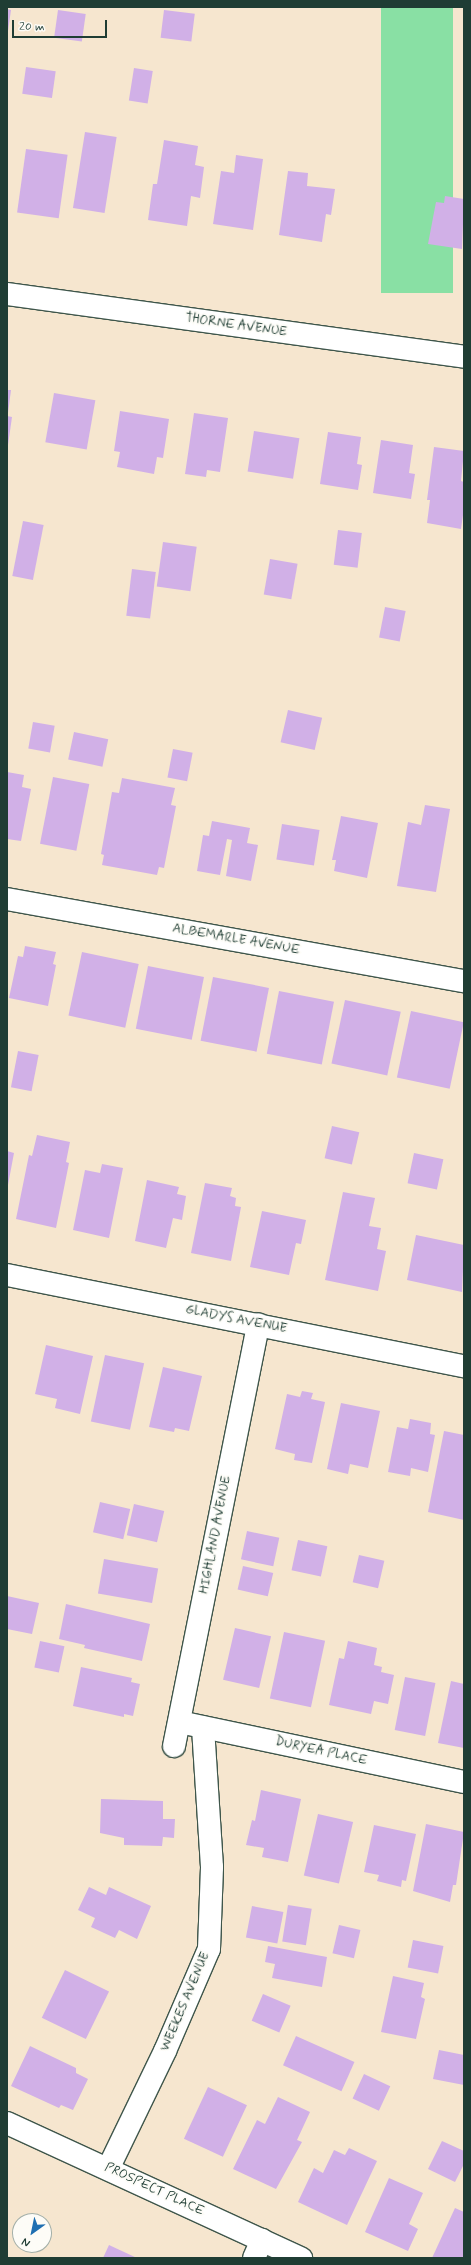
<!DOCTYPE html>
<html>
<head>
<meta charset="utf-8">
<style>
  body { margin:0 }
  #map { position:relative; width:471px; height:2265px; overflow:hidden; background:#f6e6cf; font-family:Mynerve,sans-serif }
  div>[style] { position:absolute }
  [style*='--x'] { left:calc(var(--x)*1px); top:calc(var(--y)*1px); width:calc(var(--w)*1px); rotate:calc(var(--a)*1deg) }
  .green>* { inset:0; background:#89e0a4; transform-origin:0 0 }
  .building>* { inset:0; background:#d1b0e7; transform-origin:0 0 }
  .roads { filter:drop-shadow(1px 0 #3f564b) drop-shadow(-1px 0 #3f564b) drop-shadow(0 1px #3f564b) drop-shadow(0 -1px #3f564b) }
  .minor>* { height:22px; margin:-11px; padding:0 11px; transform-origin:11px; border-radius:11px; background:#fff }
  span { translate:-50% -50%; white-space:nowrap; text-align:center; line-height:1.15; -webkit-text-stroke:3.5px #fdfcf7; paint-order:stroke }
  .street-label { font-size:13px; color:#1f3d34 }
  .frame { position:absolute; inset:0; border:8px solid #1f3d34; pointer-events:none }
  .north { position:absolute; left:12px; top:2213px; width:40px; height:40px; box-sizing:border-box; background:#fdfcf7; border:1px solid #a4b0a9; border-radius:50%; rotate:213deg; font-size:11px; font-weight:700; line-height:16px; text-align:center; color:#1f3d34 }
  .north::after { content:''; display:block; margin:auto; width:14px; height:18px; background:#1f6fb2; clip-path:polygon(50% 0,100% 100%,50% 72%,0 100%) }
  .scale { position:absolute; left:12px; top:20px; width:95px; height:18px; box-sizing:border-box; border:2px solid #1f3d34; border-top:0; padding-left:5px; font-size:12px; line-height:14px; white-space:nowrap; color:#1f3d34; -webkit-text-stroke:3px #fdfcf7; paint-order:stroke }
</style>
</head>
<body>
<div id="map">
  <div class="green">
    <div style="left:381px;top:7px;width:72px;height:286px"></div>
  </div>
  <div class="building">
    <div style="clip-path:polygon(7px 9px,11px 10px,8px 31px,7px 31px)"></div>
    <div style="left:58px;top:10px;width:28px;height:28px;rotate:8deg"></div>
    <div style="left:164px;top:10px;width:31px;height:28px;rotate:7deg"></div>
    <div style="left:26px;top:67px;width:30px;height:27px;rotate:8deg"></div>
    <div style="left:134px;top:68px;width:19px;height:33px;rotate:9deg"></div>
    <div style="left:85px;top:132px;width:32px;height:77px;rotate:9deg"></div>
    <div style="clip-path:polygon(164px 140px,198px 146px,195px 165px,204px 167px,200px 198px,191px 196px,187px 226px,148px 220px,153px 184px,157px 184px)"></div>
    <div style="left:26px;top:149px;width:42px;height:64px;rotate:8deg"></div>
    <div style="clip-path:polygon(236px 155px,263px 159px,253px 230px,213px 224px,221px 171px,234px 173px)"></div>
    <div style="clip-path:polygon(288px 171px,308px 173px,307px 186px,335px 189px,331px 215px,326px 214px,322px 242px,279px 235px)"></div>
    <div style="clip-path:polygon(445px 196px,464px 199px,462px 249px,428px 244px,436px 202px,444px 203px)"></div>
    <div style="clip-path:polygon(7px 390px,11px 390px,8px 413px,7px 413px)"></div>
    <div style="left:54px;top:393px;width:42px;height:50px;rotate:10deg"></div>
    <div style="clip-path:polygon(120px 411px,169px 419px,163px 458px,157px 457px,154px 474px,117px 467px,120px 452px,114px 451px)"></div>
    <div style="clip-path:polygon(194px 413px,228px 418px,220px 472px,207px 470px,206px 477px,185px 474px)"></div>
    <div style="clip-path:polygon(7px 416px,12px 417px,8px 445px,7px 445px)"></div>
    <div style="left:254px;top:431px;width:46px;height:41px;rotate:9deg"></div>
    <div style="clip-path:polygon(328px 432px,361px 437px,357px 464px,362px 465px,358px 490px,320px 484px)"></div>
    <div style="clip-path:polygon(381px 440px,413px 445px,409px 473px,415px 474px,411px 499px,373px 493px)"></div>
    <div style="clip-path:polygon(434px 447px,464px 451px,461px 481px,464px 482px,464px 508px,461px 529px,427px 523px,430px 500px,427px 500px)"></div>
    <div style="left:23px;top:521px;width:21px;height:56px;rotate:11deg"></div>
    <div style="left:338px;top:530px;width:24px;height:35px;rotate:7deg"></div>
    <div style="left:163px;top:542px;width:34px;height:45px;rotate:8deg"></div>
    <div style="left:270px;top:559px;width:28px;height:36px;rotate:10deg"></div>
    <div style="left:132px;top:569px;width:24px;height:47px;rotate:7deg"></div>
    <div style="left:385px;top:607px;width:21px;height:31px;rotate:11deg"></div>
    <div style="left:288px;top:710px;width:35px;height:33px;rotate:13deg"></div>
    <div style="left:33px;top:722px;width:22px;height:27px;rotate:10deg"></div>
    <div style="left:74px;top:732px;width:35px;height:28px;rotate:12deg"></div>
    <div style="left:173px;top:749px;width:20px;height:29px;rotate:11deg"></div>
    <div style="clip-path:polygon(7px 772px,24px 775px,22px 787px,31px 789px,21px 841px,7px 839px)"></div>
    <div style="left:53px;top:777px;width:37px;height:68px;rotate:11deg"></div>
    <div style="clip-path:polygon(122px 778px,175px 788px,171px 805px,176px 806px,164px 868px,159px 867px,157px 875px,102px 865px,104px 855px,101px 854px,112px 792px,119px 793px)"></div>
    <div style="clip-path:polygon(425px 805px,450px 809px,436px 892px,397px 886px,408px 822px,421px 825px)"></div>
    <div style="clip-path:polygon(341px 816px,378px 823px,367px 878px,334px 871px,336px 860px,332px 860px)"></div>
    <div style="clip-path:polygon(212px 821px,250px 828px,247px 843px,258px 845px,251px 881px,226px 876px,232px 840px,227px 839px,220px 875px,197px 871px,203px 835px,209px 836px)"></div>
    <div style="left:282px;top:824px;width:38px;height:36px;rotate:9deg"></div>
    <div style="clip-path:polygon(25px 946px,56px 952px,53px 964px,56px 965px,48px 1006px,9px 998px,18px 956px,23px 957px)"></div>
    <div style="left:82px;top:952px;width:58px;height:65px;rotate:12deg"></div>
    <div style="left:148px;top:966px;width:57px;height:64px;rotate:11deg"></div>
    <div style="left:213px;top:977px;width:57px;height:65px;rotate:11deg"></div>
    <div style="left:279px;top:991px;width:56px;height:64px;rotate:11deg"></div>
    <div style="left:345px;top:1000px;width:57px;height:65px;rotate:12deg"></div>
    <div style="left:411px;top:1011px;width:54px;height:68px;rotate:12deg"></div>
    <div style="left:18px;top:1051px;width:21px;height:37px;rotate:11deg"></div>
    <div style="left:332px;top:1126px;width:28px;height:33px;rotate:13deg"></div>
    <div style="clip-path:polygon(37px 1135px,70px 1142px,66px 1162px,69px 1163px,56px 1228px,16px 1219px,29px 1155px,32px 1156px)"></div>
    <div style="clip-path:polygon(7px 1151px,14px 1153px,8px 1185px,7px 1185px)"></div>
    <div style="left:414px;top:1153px;width:30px;height:31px;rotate:12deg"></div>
    <div style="clip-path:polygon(102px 1164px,123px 1168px,109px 1238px,73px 1230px,85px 1170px,100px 1173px)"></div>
    <div style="clip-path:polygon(147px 1180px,179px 1187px,177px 1194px,186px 1196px,182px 1220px,173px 1218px,166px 1248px,135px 1241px)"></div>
    <div style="clip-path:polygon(205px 1183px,232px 1188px,230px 1196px,236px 1198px,235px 1206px,241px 1207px,231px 1261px,191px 1253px)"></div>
    <div style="clip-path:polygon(343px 1192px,375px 1198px,369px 1226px,381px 1228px,377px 1249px,386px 1251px,378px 1291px,325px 1280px)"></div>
    <div style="clip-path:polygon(262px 1211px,306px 1220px,301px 1244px,296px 1243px,289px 1275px,250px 1267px)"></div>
    <div style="clip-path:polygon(416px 1235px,464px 1245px,462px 1292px,407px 1280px)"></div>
    <div style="clip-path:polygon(46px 1345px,93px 1356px,80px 1414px,55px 1408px,57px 1399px,35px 1394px)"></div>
    <div style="left:105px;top:1355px;width:40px;height:68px;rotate:12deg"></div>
    <div style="clip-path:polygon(163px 1367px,202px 1376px,189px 1431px,175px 1428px,174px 1432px,149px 1427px)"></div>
    <div style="clip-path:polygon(302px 1391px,313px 1393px,311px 1399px,325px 1402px,312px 1463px,294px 1460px,295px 1454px,275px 1449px,287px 1394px,300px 1397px)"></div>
    <div style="clip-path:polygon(341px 1403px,380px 1411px,368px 1468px,350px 1464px,348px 1474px,327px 1469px)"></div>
    <div style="clip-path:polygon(410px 1419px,431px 1423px,430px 1434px,435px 1435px,428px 1472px,411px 1468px,410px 1476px,388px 1472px,397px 1427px,408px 1429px)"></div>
    <div style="clip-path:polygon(444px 1431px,464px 1435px,464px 1520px,428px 1512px)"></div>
    <div style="left:100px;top:1502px;width:31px;height:31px;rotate:13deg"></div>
    <div style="left:134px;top:1504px;width:31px;height:32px;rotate:13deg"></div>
    <div style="left:247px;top:1531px;width:33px;height:29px;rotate:12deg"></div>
    <div style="left:298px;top:1540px;width:30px;height:31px;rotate:12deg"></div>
    <div style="left:359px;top:1555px;width:26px;height:28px;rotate:13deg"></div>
    <div style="left:104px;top:1559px;width:55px;height:35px;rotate:10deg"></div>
    <div style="left:243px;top:1566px;width:31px;height:24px;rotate:13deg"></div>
    <div style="clip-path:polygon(7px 1596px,39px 1603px,32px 1634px,7px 1629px)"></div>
    <div style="clip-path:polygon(66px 1604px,150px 1624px,142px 1661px,84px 1648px,85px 1645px,59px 1639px)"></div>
    <div style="left:235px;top:1628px;width:37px;height:53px;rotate:13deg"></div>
    <div style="left:284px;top:1632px;width:42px;height:68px;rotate:12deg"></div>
    <div style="left:40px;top:1641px;width:25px;height:27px;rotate:12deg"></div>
    <div style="clip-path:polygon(348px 1641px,377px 1648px,374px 1665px,382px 1667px,381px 1672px,394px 1675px,388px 1704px,374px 1701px,371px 1714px,329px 1705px,339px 1658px,344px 1659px)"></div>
    <div style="clip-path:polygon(81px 1667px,132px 1678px,131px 1682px,140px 1684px,133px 1716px,124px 1714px,124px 1717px,73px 1706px)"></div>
    <div style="left:405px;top:1677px;width:31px;height:54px;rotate:11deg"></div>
    <div style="clip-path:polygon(451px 1681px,464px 1684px,464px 1748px,438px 1743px)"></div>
    <div style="clip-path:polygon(261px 1790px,301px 1799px,288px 1862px,262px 1857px,264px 1848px,246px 1845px,252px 1820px,255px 1821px)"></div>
    <div style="clip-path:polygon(101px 1799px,163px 1801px,163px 1819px,175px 1819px,174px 1838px,163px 1837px,162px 1846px,124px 1845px,124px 1838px,100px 1833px)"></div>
    <div style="left:318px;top:1814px;width:36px;height:63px;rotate:13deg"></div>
    <div style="clip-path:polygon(426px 1824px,464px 1832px,456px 1885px,453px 1885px,450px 1902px,413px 1891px)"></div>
    <div style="clip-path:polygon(374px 1825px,416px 1834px,406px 1881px,402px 1880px,401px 1887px,377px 1881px,379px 1875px,364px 1872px)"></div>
    <div style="clip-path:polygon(89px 1887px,106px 1895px,109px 1887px,151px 1906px,137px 1939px,119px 1930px,115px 1938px,91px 1927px,95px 1918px,78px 1910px)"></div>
    <div style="left:288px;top:1905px;width:24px;height:37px;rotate:9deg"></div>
    <div style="left:252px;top:1906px;width:32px;height:32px;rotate:11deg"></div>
    <div style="left:339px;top:1925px;width:22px;height:29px;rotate:13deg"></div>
    <div style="left:413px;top:1940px;width:31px;height:28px;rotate:11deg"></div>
    <div style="clip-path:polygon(268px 1946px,327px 1957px,322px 1987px,272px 1978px,275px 1964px,265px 1962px)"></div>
    <div style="left:65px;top:1970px;width:49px;height:53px;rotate:26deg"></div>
    <div style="clip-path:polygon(393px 1976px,424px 1983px,421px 1997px,425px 1999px,416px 2039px,381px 2032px)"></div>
    <div style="left:263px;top:1994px;width:30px;height:29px;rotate:23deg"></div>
    <div style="left:296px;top:2036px;width:64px;height:32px;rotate:24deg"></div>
    <div style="clip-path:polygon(30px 2046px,76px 2068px,76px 2073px,88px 2079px,73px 2110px,61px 2105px,59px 2108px,11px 2086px)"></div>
    <div style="clip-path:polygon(439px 2050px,464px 2055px,464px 2085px,433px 2079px)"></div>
    <div style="left:364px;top:2074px;width:29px;height:27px;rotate:25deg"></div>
    <div style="left:208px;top:2087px;width:43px;height:57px;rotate:25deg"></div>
    <div style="clip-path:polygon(278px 2097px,310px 2112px,297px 2140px,302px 2142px,276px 2189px,233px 2169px,257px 2120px,265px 2124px)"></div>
    <div style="clip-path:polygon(442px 2141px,464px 2151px,464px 2164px,455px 2182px,428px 2169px)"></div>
    <div style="clip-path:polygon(349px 2148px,377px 2161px,347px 2225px,298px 2202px,314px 2168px,323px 2173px,334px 2150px,345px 2155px)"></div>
    <div style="clip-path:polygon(389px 2178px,423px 2193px,409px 2224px,418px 2229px,408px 2251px,365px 2232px)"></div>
    <div style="clip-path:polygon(455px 2208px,464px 2212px,464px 2258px,432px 2258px)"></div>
    <div style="clip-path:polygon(109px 2245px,137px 2258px,103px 2258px)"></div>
  </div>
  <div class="roads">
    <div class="minor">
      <div style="--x:7;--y:294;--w:461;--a:7.8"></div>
      <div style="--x:7;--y:899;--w:464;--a:10.2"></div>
      <div style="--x:7;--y:1275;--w:466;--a:11.3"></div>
      <div style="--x:189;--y:1724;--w:281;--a:11.9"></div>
      <div style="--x:174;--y:1746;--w:430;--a:-78.7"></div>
      <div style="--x:7;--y:2123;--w:324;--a:24.7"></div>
      <div style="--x:108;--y:2169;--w:131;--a:-64.2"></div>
      <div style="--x:165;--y:2051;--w:111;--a:-66.7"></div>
      <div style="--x:209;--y:1949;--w:82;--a:-87.9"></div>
      <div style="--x:212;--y:1867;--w:140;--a:-93.7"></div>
      <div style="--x:254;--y:2258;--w:20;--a:-66"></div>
    </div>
  </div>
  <div class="street-label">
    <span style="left:236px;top:326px;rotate:8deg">THORNE AVENUE</span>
    <span style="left:236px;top:940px;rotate:10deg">ALBEMARLE AVENUE</span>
    <span style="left:236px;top:1320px;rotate:11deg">GLADYS AVENUE</span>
    <span style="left:216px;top:1535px;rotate:-79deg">HIGHLAND AVENUE</span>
    <span style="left:321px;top:1752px;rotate:12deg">DURYEA PLACE</span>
    <span style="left:186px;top:2002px;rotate:-67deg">WEEKES AVENUE</span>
    <span style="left:154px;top:2190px;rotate:25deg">PROSPECT PLACE</span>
  </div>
  <div class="frame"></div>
  <div class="north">N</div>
  <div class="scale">20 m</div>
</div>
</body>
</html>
